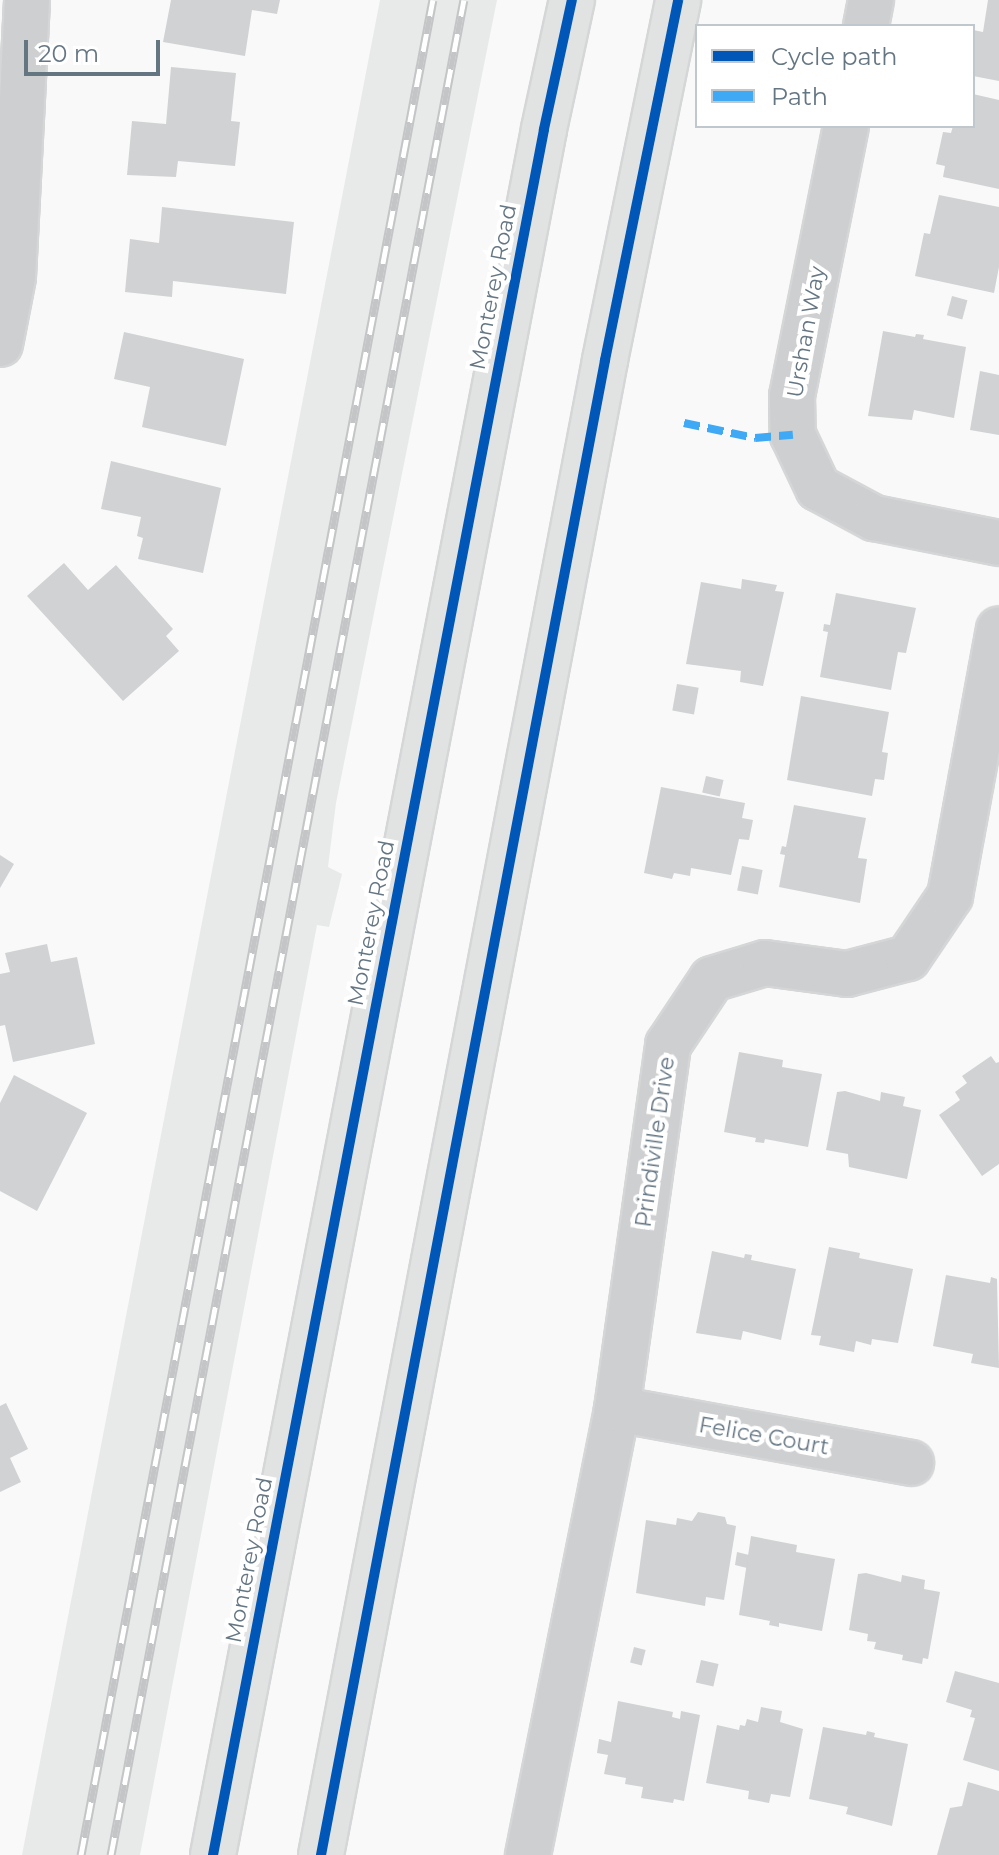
<!DOCTYPE html>
<html>
<head>
<meta charset="utf-8">
<style>
  body { margin:0 }
  #map { position:relative; width:999px; height:1855px; overflow:hidden; background:#f9f9f9; font-family:Montserrat,sans-serif }
  div>[style] { position:absolute }
  [style*='--x'] { left:calc(var(--x)*1px); top:calc(var(--y)*1px); width:calc(var(--w)*1px); rotate:calc(var(--a)*1deg) }
  .built>* { inset:0; background:#e8e9e9 }
  .building>* { inset:0; background:#d0d2d3; transform-origin:0 0 }
  .roads { filter:drop-shadow(2px 0 #d5d6d7) drop-shadow(-2px 0 #d5d6d7) drop-shadow(0 2px #d5d6d7) drop-shadow(0 -2px #d5d6d7) }
  .minor>* { height:44px; margin:-22px; padding:0 22px; transform-origin:22px; border-radius:22px; background:#cecfd0 }
  .tertiary>* { height:44px; margin:-22px; padding:0 22px; transform-origin:22px; border-radius:22px; background:#cecfd0 }
  .primary>* { height:44px; margin:-22px; padding:0 22px; transform-origin:22px; border-radius:22px; background:#e1e2e2 }
  .rail>* { height:9px; margin-top:-4.5px; transform-origin:0; background:repeating-linear-gradient(90deg,#fff 0 18px,#c3c5c6 0 36px); box-sizing:border-box; border-block:2px solid #c3c5c6 }
  .quiet>* { height:8px; margin-top:-4px; transform-origin:0; background:repeating-linear-gradient(90deg,#3fa9f5 0 16px,transparent 0 24px) }
  .cycleway>* { height:10px; margin:-5px; padding:0 5px; transform-origin:5px; border-radius:5px; background:#0057b8 }
  span { translate:-50% -50%; white-space:nowrap; text-align:center; line-height:1.15; -webkit-text-stroke:8px #fff; paint-order:stroke }
  .street-label { font-size:22px; color:#657683 }
  .legend { position:absolute; left:695px; top:24px; width:280px; height:104px; box-sizing:border-box; background:#fff; border:2px solid #c1c8cd; margin:0; padding:10px 14px; list-style:none; font-size:24px; color:#657683 }
  .legend li { display:flex; align-items:center; gap:16px; height:40px }
  .legend b { width:40px; border:2px solid #c1c8cd }
  .scale { position:absolute; left:24px; top:40px; width:136px; height:36px; box-sizing:border-box; border:4px solid #657683; border-top:0; padding-left:10px; font-size:24px; line-height:28px; white-space:nowrap; color:#657683; -webkit-text-stroke:6px #fff; paint-order:stroke }
</style>
</head>
<body>
<div id="map">
  <div class="built">
    <div style="clip-path:polygon(380px 0,497px 0,336px 803px,328px 867px,342px 874px,329px 927px,317px 925px,140px 1855px,22px 1855px)"></div>
  </div>
  <div class="building">
    <div style="clip-path:polygon(171px 0,280px 0,277px 14px,252px 10px,245px 56px,163px 42px)"></div>
    <div style="clip-path:polygon(988px 0,999px 0,999px 81px,973px 76px,973px 30px,983px 32px)"></div>
    <div style="clip-path:polygon(171px 67px,236px 73px,231px 121px,240px 122px,235px 166px,178px 161px,176px 177px,127px 175px,132px 121px,166px 124px)"></div>
    <div style="clip-path:polygon(973px 94px,999px 100px,999px 189px,943px 177px,945px 166px,936px 164px,943px 132px,951px 133px,953px 126px,973px 126px)"></div>
    <div style="clip-path:polygon(939px 195px,999px 207px,999px 267px,994px 293px,915px 276px,924px 233px,930px 234px)"></div>
    <div style="clip-path:polygon(162px 207px,294px 222px,286px 294px,173px 281px,172px 297px,125px 292px,130px 239px,159px 243px)"></div>
    <div style="left:952px;top:296px;width:16px;height:20px;rotate:15deg"></div>
    <div style="clip-path:polygon(883px 331px,915px 337px,916px 334px,924px 335px,923px 339px,966px 347px,954px 418px,914px 410px,912px 420px,868px 416px)"></div>
    <div style="clip-path:polygon(124px 332px,244px 359px,226px 446px,142px 427px,150px 387px,114px 379px)"></div>
    <div style="clip-path:polygon(980px 371px,999px 375px,999px 435px,970px 430px)"></div>
    <div style="clip-path:polygon(111px 461px,221px 488px,203px 573px,138px 559px,143px 538px,137px 536px,141px 517px,101px 509px)"></div>
    <div style="clip-path:polygon(64px 563px,88px 590px,116px 565px,173px 629px,166px 636px,179px 651px,123px 701px,27px 596px)"></div>
    <div style="clip-path:polygon(742px 579px,777px 585px,775px 591px,784px 592px,763px 686px,740px 682px,741px 671px,686px 664px,701px 582px,741px 589px)"></div>
    <div style="clip-path:polygon(836px 593px,916px 608px,906px 653px,898px 652px,891px 690px,820px 677px,828px 632px,823px 631px,824px 624px,830px 625px)"></div>
    <div style="left:677px;top:684px;width:22px;height:27px;rotate:10deg"></div>
    <div style="clip-path:polygon(801px 696px,889px 712px,882px 752px,888px 753px,884px 780px,875px 779px,872px 796px,787px 780px)"></div>
    <div style="left:706px;top:776px;width:18px;height:17px;rotate:13deg"></div>
    <div style="clip-path:polygon(661px 787px,745px 803px,742px 818px,753px 820px,749px 840px,739px 839px,731px 875px,691px 868px,690px 876px,674px 873px,672px 879px,644px 873px)"></div>
    <div style="clip-path:polygon(794px 805px,866px 818px,858px 858px,867px 859px,860px 903px,779px 887px,785px 855px,780px 854px,782px 846px,786px 847px)"></div>
    <div style="clip-path:polygon(0 855px,14px 864px,0 888px)"></div>
    <div style="left:742px;top:866px;width:21px;height:25px;rotate:11deg"></div>
    <div style="clip-path:polygon(47px 944px,51px 962px,77px 957px,95px 1044px,13px 1062px,5px 1025px,0 1026px,0 974px,10px 972px,5px 953px)"></div>
    <div style="clip-path:polygon(739px 1052px,783px 1060px,782px 1067px,822px 1074px,808px 1147px,765px 1139px,764px 1143px,755px 1142px,756px 1138px,724px 1132px)"></div>
    <div style="clip-path:polygon(991px 1056px,996px 1063px,999px 1062px,999px 1164px,982px 1176px,939px 1115px,960px 1100px,955px 1092px,967px 1083px,962px 1076px)"></div>
    <div style="clip-path:polygon(14px 1075px,87px 1113px,37px 1211px,0 1191px,0 1103px)"></div>
    <div style="clip-path:polygon(845px 1091px,880px 1101px,881px 1092px,905px 1097px,903px 1106px,921px 1110px,907px 1179px,849px 1167px,848px 1154px,826px 1150px,837px 1092px)"></div>
    <div style="clip-path:polygon(829px 1247px,860px 1253px,859px 1258px,913px 1269px,898px 1343px,872px 1339px,871px 1345px,856px 1341px,854px 1352px,819px 1345px,821px 1336px,811px 1335px)"></div>
    <div style="clip-path:polygon(712px 1251px,744px 1258px,745px 1254px,752px 1255px,751px 1260px,796px 1269px,781px 1340px,743px 1331px,741px 1340px,696px 1333px)"></div>
    <div style="clip-path:polygon(946px 1275px,990px 1283px,991px 1277px,997px 1279px,999px 1368px,971px 1363px,973px 1354px,933px 1346px)"></div>
    <div style="clip-path:polygon(6px 1403px,28px 1449px,10px 1458px,21px 1482px,0 1492px,0 1406px)"></div>
    <div style="clip-path:polygon(698px 1512px,725px 1517px,727px 1524px,736px 1526px,724px 1600px,706px 1597px,705px 1606px,636px 1593px,646px 1520px,676px 1525px,677px 1518px,692px 1521px)"></div>
    <div style="clip-path:polygon(751px 1536px,797px 1545px,796px 1552px,835px 1559px,822px 1631px,779px 1623px,779px 1627px,769px 1625px,770px 1621px,739px 1615px)"></div>
    <div style="clip-path:polygon(737px 1552px,749px 1555px,747px 1568px,735px 1565px)"></div>
    <div style="clip-path:polygon(866px 1573px,901px 1582px,902px 1575px,925px 1580px,924px 1589px,940px 1592px,928px 1659px,923px 1658px,922px 1664px,902px 1660px,903px 1655px,874px 1649px,876px 1642px,867px 1641px,868px 1634px,849px 1630px,858px 1574px)"></div>
    <div style="left:634px;top:1647px;width:12px;height:16px;rotate:14deg"></div>
    <div style="left:701px;top:1660px;width:18px;height:23px;rotate:13deg"></div>
    <div style="clip-path:polygon(955px 1671px,999px 1683px,999px 1771px,963px 1760px,975px 1718px,970px 1717px,972px 1710px,946px 1702px)"></div>
    <div style="clip-path:polygon(618px 1701px,673px 1712px,672px 1717px,680px 1719px,681px 1711px,700px 1715px,684px 1801px,674px 1799px,673px 1803px,641px 1798px,643px 1787px,625px 1784px,626px 1778px,604px 1774px,608px 1755px,597px 1753px,599px 1739px,611px 1742px)"></div>
    <div style="clip-path:polygon(761px 1707px,782px 1711px,780px 1722px,803px 1729px,790px 1797px,771px 1794px,769px 1803px,748px 1799px,749px 1791px,706px 1783px,717px 1725px,739px 1730px,740px 1725px,745px 1726px,747px 1719px,758px 1722px)"></div>
    <div style="clip-path:polygon(823px 1727px,866px 1735px,867px 1731px,875px 1733px,874px 1737px,908px 1744px,892px 1826px,846px 1814px,848px 1807px,809px 1799px)"></div>
    <div style="clip-path:polygon(968px 1782px,999px 1791px,999px 1855px,937px 1855px,950px 1808px,962px 1806px)"></div>
  </div>
  <div class="roads">
    <div class="minor">
      <div style="--x:866;--y:26;--w:26;--a:-79"></div>
      <div style="--x:846;--y:126;--w:275;--a:101.3"></div>
      <div style="--x:792;--y:396;--w:39;--a:89"></div>
      <div style="--x:793;--y:435;--w:59;--a:64.7"></div>
      <div style="--x:818;--y:488;--w:64;--a:28.2"></div>
      <div style="--x:874;--y:518;--w:127;--a:11.3"></div>
      <div style="--x:617;--y:1409;--w:299;--a:10.4"></div>
      <div style="--x:528;--y:1855;--w:455;--a:-78.7"></div>
      <div style="--x:617;--y:1409;--w:368;--a:-82"></div>
      <div style="--x:668;--y:1045;--w:79;--a:-56.3"></div>
      <div style="--x:712;--y:979;--w:55;--a:-16.8"></div>
      <div style="--x:765;--y:963;--w:83;--a:7.6"></div>
      <div style="--x:847;--y:974;--w:63;--a:-14.7"></div>
      <div style="--x:908;--y:958;--w:75;--a:-55.9"></div>
      <div style="--x:950;--y:896;--w:271;--a:-79.6"></div>
    </div>
    <div class="tertiary">
      <div style="--x:0;--y:344;--w:68;--a:-79"></div>
      <div style="--x:13;--y:277;--w:277;--a:-87.1"></div>
    </div>
    <div class="primary">
      <div style="--x:213;--y:1855;--w:1757;--a:-79.14"></div>
      <div style="--x:544;--y:129;--w:132;--a:-77.8"></div>
      <div style="--x:321;--y:1855;--w:1522;--a:-79.24"></div>
      <div style="--x:605;--y:360;--w:367;--a:-78.5"></div>
    </div>
  </div>
  <div class="rail">
    <div style="--x:81;--y:1855;--w:1888;--a:-79.26"></div>
    <div style="--x:111;--y:1855;--w:1888;--a:-79.23"></div>
  </div>
  <div class="quiet">
    <div style="--x:684;--y:423;--w:73;--a:11.9"></div>
    <div style="--x:755;--y:438;--w:38;--a:-5"></div>
  </div>
  <div class="cycleway">
    <div style="--x:213;--y:1855;--w:1757;--a:-79.14"></div>
    <div style="--x:544;--y:129;--w:132;--a:-77.8"></div>
    <div style="--x:321;--y:1855;--w:1522;--a:-79.24"></div>
    <div style="--x:605;--y:360;--w:367;--a:-78.5"></div>
  </div>
  <div class="street-label">
    <span style="left:493px;top:287px;rotate:-79deg">Monterey Road</span>
    <span style="left:806px;top:332px;rotate:-80deg">Urshan Way</span>
    <span style="left:371px;top:923px;rotate:-79deg">Monterey Road</span>
    <span style="left:655px;top:1142px;rotate:-82deg">Prindiville Drive</span>
    <span style="left:764px;top:1436px;rotate:10deg">Felice Court</span>
    <span style="left:249px;top:1560px;rotate:-79deg">Monterey Road</span>
  </div>
  <ul class="legend">
  <li><b style="height:10px;background:#0057b8"></b>Cycle path</li>
  <li><b style="height:10px;background:#3fa9f5"></b>Path</li>
  </ul>
  <div class="scale">20 m</div>
</div>
</body>
</html>
